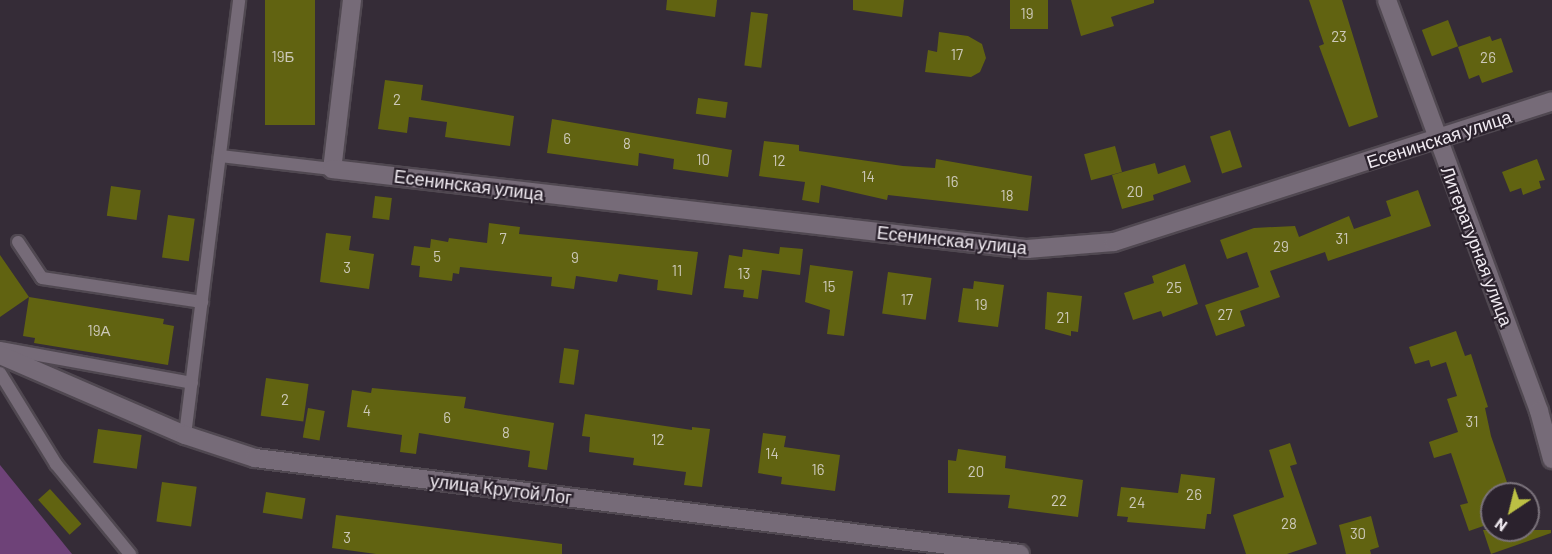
<!DOCTYPE html>
<html>
<head>
<meta charset="utf-8">
<style>
  body { margin:0 }
  #map { position:relative; width:1552px; height:554px; overflow:hidden; background:#352c37; font-family:Barlow,sans-serif }
  div>[style] { position:absolute }
  [style*='--x'] { left:calc(var(--x)*1px); top:calc(var(--y)*1px); width:calc(var(--w)*1px); rotate:calc(var(--a)*1deg) }
  .forest>* { inset:0; background:#6e4278 }
  .building>* { inset:0; background:#616311; transform-origin:0 0 }
  .roads { filter:drop-shadow(2px 0 #504851) drop-shadow(-2px 0 #504851) drop-shadow(0 2px #504851) drop-shadow(0 -2px #504851) }
  .lane>* { height:12px; margin:-6px; padding:0 6px; transform-origin:6px; border-radius:6px; background:#766b78 }
  .street>* { height:18px; margin:-9px; padding:0 9px; transform-origin:9px; border-radius:9px; background:#766b78 }
  span { translate:-50% -50%; white-space:nowrap; text-align:center; line-height:1.15; -webkit-text-stroke:4.5px #2b222d; paint-order:stroke }
  .number-label { font-size:15px; color:#ccc8b9 }
  .number-label span { -webkit-text-stroke-width:0 }
  .street-label { font-size:18px; color:#f0eaf1 }
  .north { position:absolute; left:1480px; top:482px; width:60px; height:60px; box-sizing:border-box; background:#2b222d; border:2px solid #7a727b; border-radius:50%; rotate:215deg; font-size:16px; font-weight:700; line-height:24px; text-align:center; color:#f0eaf1 }
  .north::after { content:''; display:block; margin:auto; width:21px; height:27px; background:#bcc044; clip-path:polygon(50% 0,100% 100%,50% 72%,0 100%) }
</style>
</head>
<body>
<div id="map">
  <div class="forest">
    <div style="clip-path:polygon(0 465px,72px 554px,0 554px)"></div>
  </div>
  <div class="building">
    <div style="left:265px;top:0;width:50px;height:125px"></div>
    <div style="clip-path:polygon(667px 0,717px 0,715px 17px,666px 10px)"></div>
    <div style="clip-path:polygon(853px 0,904px 0,902px 17px,853px 10px)"></div>
    <div style="left:1010px;top:0;width:38px;height:29px"></div>
    <div style="clip-path:polygon(1071px 0,1154px 0,1154px 3px,1111px 17px,1114px 26px,1081px 36px)"></div>
    <div style="clip-path:polygon(1309px 0,1342px 0,1378px 117px,1349px 127px,1319px 46px,1324px 44px)"></div>
    <div style="left:751px;top:12px;width:17px;height:54px;rotate:7deg"></div>
    <div style="left:1448px;top:20px;width:28px;height:28px;rotate:69deg"></div>
    <div style="clip-path:polygon(939px 32px,968px 36px,982px 44px,986px 58px,980px 72px,971px 77px,925px 72px,928px 50px,937px 52px)"></div>
    <div style="clip-path:polygon(1490px 36px,1492px 41px,1501px 38px,1513px 72px,1482px 83px,1479px 75px,1469px 79px,1458px 47px)"></div>
    <div style="clip-path:polygon(385px 80px,423px 85px,421px 100px,514px 116px,510px 146px,445px 137px,447px 122px,409px 117px,407px 133px,378px 129px)"></div>
    <div style="left:698px;top:98px;width:30px;height:16px;rotate:8deg"></div>
    <div style="clip-path:polygon(552px 119px,732px 150px,728px 177px,673px 169px,674px 159px,639px 153px,638px 166px,547px 153px)"></div>
    <div style="left:1230px;top:130px;width:39px;height:21px;rotate:72deg"></div>
    <div style="clip-path:polygon(764px 141px,799px 145px,799px 151px,903px 166px,935px 168px,936px 159px,1032px 176px,1028px 211px,888px 195px,887px 200px,821px 185px,819px 203px,802px 200px,805px 182px,759px 176px)"></div>
    <div style="left:1115px;top:146px;width:27px;height:32px;rotate:75deg"></div>
    <div style="clip-path:polygon(1537px 159px,1545px 180px,1539px 181px,1541px 188px,1523px 195px,1521px 188px,1510px 192px,1502px 172px)"></div>
    <div style="clip-path:polygon(1155px 163px,1158px 174px,1185px 165px,1191px 182px,1153px 195px,1154px 200px,1122px 209px,1112px 175px)"></div>
    <div style="left:111px;top:186px;width:30px;height:30px;rotate:8deg"></div>
    <div style="clip-path:polygon(1418px 190px,1431px 226px,1328px 261px,1325px 252px,1270px 271px,1280px 297px,1240px 311px,1245px 326px,1216px 336px,1205px 305px,1259px 287px,1247px 252px,1227px 259px,1220px 240px,1254px 228px,1295px 226px,1299px 237px,1349px 216px,1354px 229px,1391px 216px,1386px 201px)"></div>
    <div style="left:375px;top:196px;width:17px;height:22px;rotate:7deg"></div>
    <div style="left:168px;top:215px;width:27px;height:43px;rotate:8deg"></div>
    <div style="clip-path:polygon(489px 223px,520px 227px,519px 234px,698px 252px,692px 295px,657px 290px,658px 280px,619px 274px,617px 282px,576px 276px,574px 289px,551px 286px,552px 277px,460px 267px,459px 274px,453px 273px,452px 281px,419px 277px,420px 266px,411px 265px,414px 246px,430px 248px,431px 239px,448px 242px,449px 238px,487px 243px)"></div>
    <div style="clip-path:polygon(326px 233px,351px 236px,349px 250px,374px 254px,369px 289px,320px 282px)"></div>
    <div style="clip-path:polygon(780px 247px,803px 249px,800px 275px,762px 270px,758px 299px,743px 297px,744px 290px,724px 288px,729px 255px,742px 257px,743px 249px,779px 254px)"></div>
    <div style="clip-path:polygon(0 255px,29px 297px,164px 319px,163px 324px,174px 326px,168px 365px,34px 343px,35px 338px,23px 336px,29px 297px,0 317px)"></div>
    <div style="clip-path:polygon(1185px 264px,1198px 304px,1163px 317px,1161px 311px,1133px 320px,1124px 293px,1154px 283px,1152px 276px)"></div>
    <div style="clip-path:polygon(810px 265px,853px 271px,844px 336px,827px 334px,830px 310px,805px 302px)"></div>
    <div style="left:888px;top:272px;width:44px;height:42px;rotate:8deg"></div>
    <div style="clip-path:polygon(974px 281px,1004px 285px,998px 327px,958px 322px,963px 288px,973px 289px)"></div>
    <div style="clip-path:polygon(1047px 292px,1082px 296px,1078px 332px,1071px 331px,1071px 336px,1045px 329px)"></div>
    <div style="clip-path:polygon(1456px 331px,1465px 356px,1471px 354px,1488px 407px,1485px 408px,1491px 436px,1511px 494px,1492px 494px,1492px 523px,1469px 531px,1460px 505px,1468px 503px,1451px 453px,1434px 458px,1429px 442px,1458px 432px,1447px 399px,1457px 396px,1446px 362px,1431px 367px,1429px 360px,1415px 364px,1409px 347px)"></div>
    <div style="left:564px;top:348px;width:15px;height:35px;rotate:8deg"></div>
    <div style="left:266px;top:378px;width:43px;height:38px;rotate:8deg"></div>
    <div style="clip-path:polygon(372px 388px,466px 397px,464px 408px,554px 423px,547px 470px,528px 467px,530px 451px,419px 433px,416px 454px,400px 452px,402px 435px,347px 427px,352px 390px,371px 393px)"></div>
    <div style="left:308px;top:408px;width:17px;height:30px;rotate:10deg"></div>
    <div style="clip-path:polygon(585px 414px,692px 430px,692px 427px,710px 429px,702px 487px,684px 485px,686px 472px,633px 465px,634px 458px,589px 452px,590px 437px,582px 436px)"></div>
    <div style="left:98px;top:429px;width:44px;height:34px;rotate:8deg"></div>
    <div style="clip-path:polygon(763px 433px,786px 436px,784px 447px,840px 455px,835px 491px,781px 484px,782px 477px,758px 473px)"></div>
    <div style="clip-path:polygon(1290px 443px,1297px 464px,1290px 466px,1317px 544px,1287px 554px,1246px 554px,1233px 515px,1284px 497px,1269px 450px)"></div>
    <div style="clip-path:polygon(958px 449px,1006px 456px,1005px 468px,1083px 480px,1078px 517px,1008px 508px,1010px 495px,948px 493px,948px 460px,956px 461px)"></div>
    <div style="clip-path:polygon(1181px 474px,1215px 478px,1211px 514px,1207px 514px,1205px 529px,1127px 522px,1128px 517px,1117px 516px,1121px 487px,1178px 493px)"></div>
    <div style="left:162px;top:482px;width:35px;height:40px;rotate:8deg"></div>
    <div style="left:50px;top:489px;width:47px;height:16px;rotate:48deg"></div>
    <div style="left:266px;top:492px;width:40px;height:21px;rotate:9deg"></div>
    <div style="clip-path:polygon(336px 515px,562px 544px,562px 554px,376px 554px,332px 548px)"></div>
    <div style="clip-path:polygon(1371px 516px,1379px 547px,1370px 550px,1371px 554px,1346px 554px,1339px 525px)"></div>
    <div style="clip-path:polygon(1483px 530px,1551px 530px,1551px 533px,1491px 554px)"></div>
  </div>
  <div class="roads">
    <div class="lane">
      <div style="--x:220;--y:156;--w:113;--a:6.6"></div>
      <div style="--x:18;--y:242;--w:43;--a:56.3"></div>
      <div style="--x:42;--y:278;--w:162;--a:8.5"></div>
      <div style="--x:0;--y:348;--w:195;--a:10.3"></div>
      <div style="--x:0;--y:373;--w:107;--a:58.4"></div>
      <div style="--x:56;--y:464;--w:117;--a:50.6"></div>
      <div style="--x:185;--y:435;--w:438;--a:-82.9"></div>
    </div>
    <div class="street">
      <div style="--x:352;--y:0;--w:170;--a:96.7"></div>
      <div style="--x:332;--y:169;--w:700;--a:6.57"></div>
      <div style="--x:1027;--y:249;--w:87;--a:-4.6"></div>
      <div style="--x:1114;--y:242;--w:460;--a:-17.8"></div>
      <div style="--x:1387;--y:0;--w:438;--a:69.7"></div>
      <div style="--x:1539;--y:411;--w:50;--a:74.8"></div>
      <div style="--x:0;--y:355;--w:202;--a:23.4"></div>
      <div style="--x:185;--y:435;--w:74;--a:18.2"></div>
      <div style="--x:255;--y:458;--w:771;--a:7.15"></div>
    </div>
  </div>
  <div class="number-label">
    <span style="left:1027px;top:14px">19</span>
    <span style="left:1339px;top:37px">23</span>
    <span style="left:957px;top:55px">17</span>
    <span style="left:283px;top:57px">19Б</span>
    <span style="left:1488px;top:58px">26</span>
    <span style="left:397px;top:100px">2</span>
    <span style="left:567px;top:139px">6</span>
    <span style="left:627px;top:144px">8</span>
    <span style="left:703px;top:160px">10</span>
    <span style="left:779px;top:161px">12</span>
    <span style="left:868px;top:177px">14</span>
    <span style="left:952px;top:182px">16</span>
    <span style="left:1135px;top:192px">20</span>
    <span style="left:1007px;top:196px">18</span>
    <span style="left:503px;top:239px">7</span>
    <span style="left:1342px;top:239px">31</span>
    <span style="left:1281px;top:247px">29</span>
    <span style="left:437px;top:257px">5</span>
    <span style="left:575px;top:258px">9</span>
    <span style="left:347px;top:268px">3</span>
    <span style="left:677px;top:271px">11</span>
    <span style="left:744px;top:274px">13</span>
    <span style="left:829px;top:287px">15</span>
    <span style="left:1174px;top:288px">25</span>
    <span style="left:907px;top:300px">17</span>
    <span style="left:981px;top:305px">19</span>
    <span style="left:1225px;top:315px">27</span>
    <span style="left:1063px;top:318px">21</span>
    <span style="left:99px;top:331px">19А</span>
    <span style="left:285px;top:400px">2</span>
    <span style="left:367px;top:411px">4</span>
    <span style="left:447px;top:418px">6</span>
    <span style="left:1472px;top:422px">31</span>
    <span style="left:506px;top:433px">8</span>
    <span style="left:658px;top:440px">12</span>
    <span style="left:772px;top:454px">14</span>
    <span style="left:818px;top:470px">16</span>
    <span style="left:976px;top:472px">20</span>
    <span style="left:1194px;top:495px">26</span>
    <span style="left:1059px;top:501px">22</span>
    <span style="left:1137px;top:503px">24</span>
    <span style="left:1289px;top:524px">28</span>
    <span style="left:1358px;top:534px">30</span>
    <span style="left:347px;top:538px">3</span>
  </div>
  <div class="street-label">
    <span style="left:1439px;top:139px;rotate:-18deg">Есенинская улица</span>
    <span style="left:469px;top:185px;rotate:7deg">Есенинская улица</span>
    <span style="left:952px;top:240px;rotate:6deg">Есенинская улица</span>
    <span style="left:1477px;top:246px;rotate:69deg">Литературная улица</span>
    <span style="left:501px;top:489px;rotate:7deg">улица Крутой Лог</span>
  </div>
  <div class="north">N</div>
</div>
</body>
</html>
